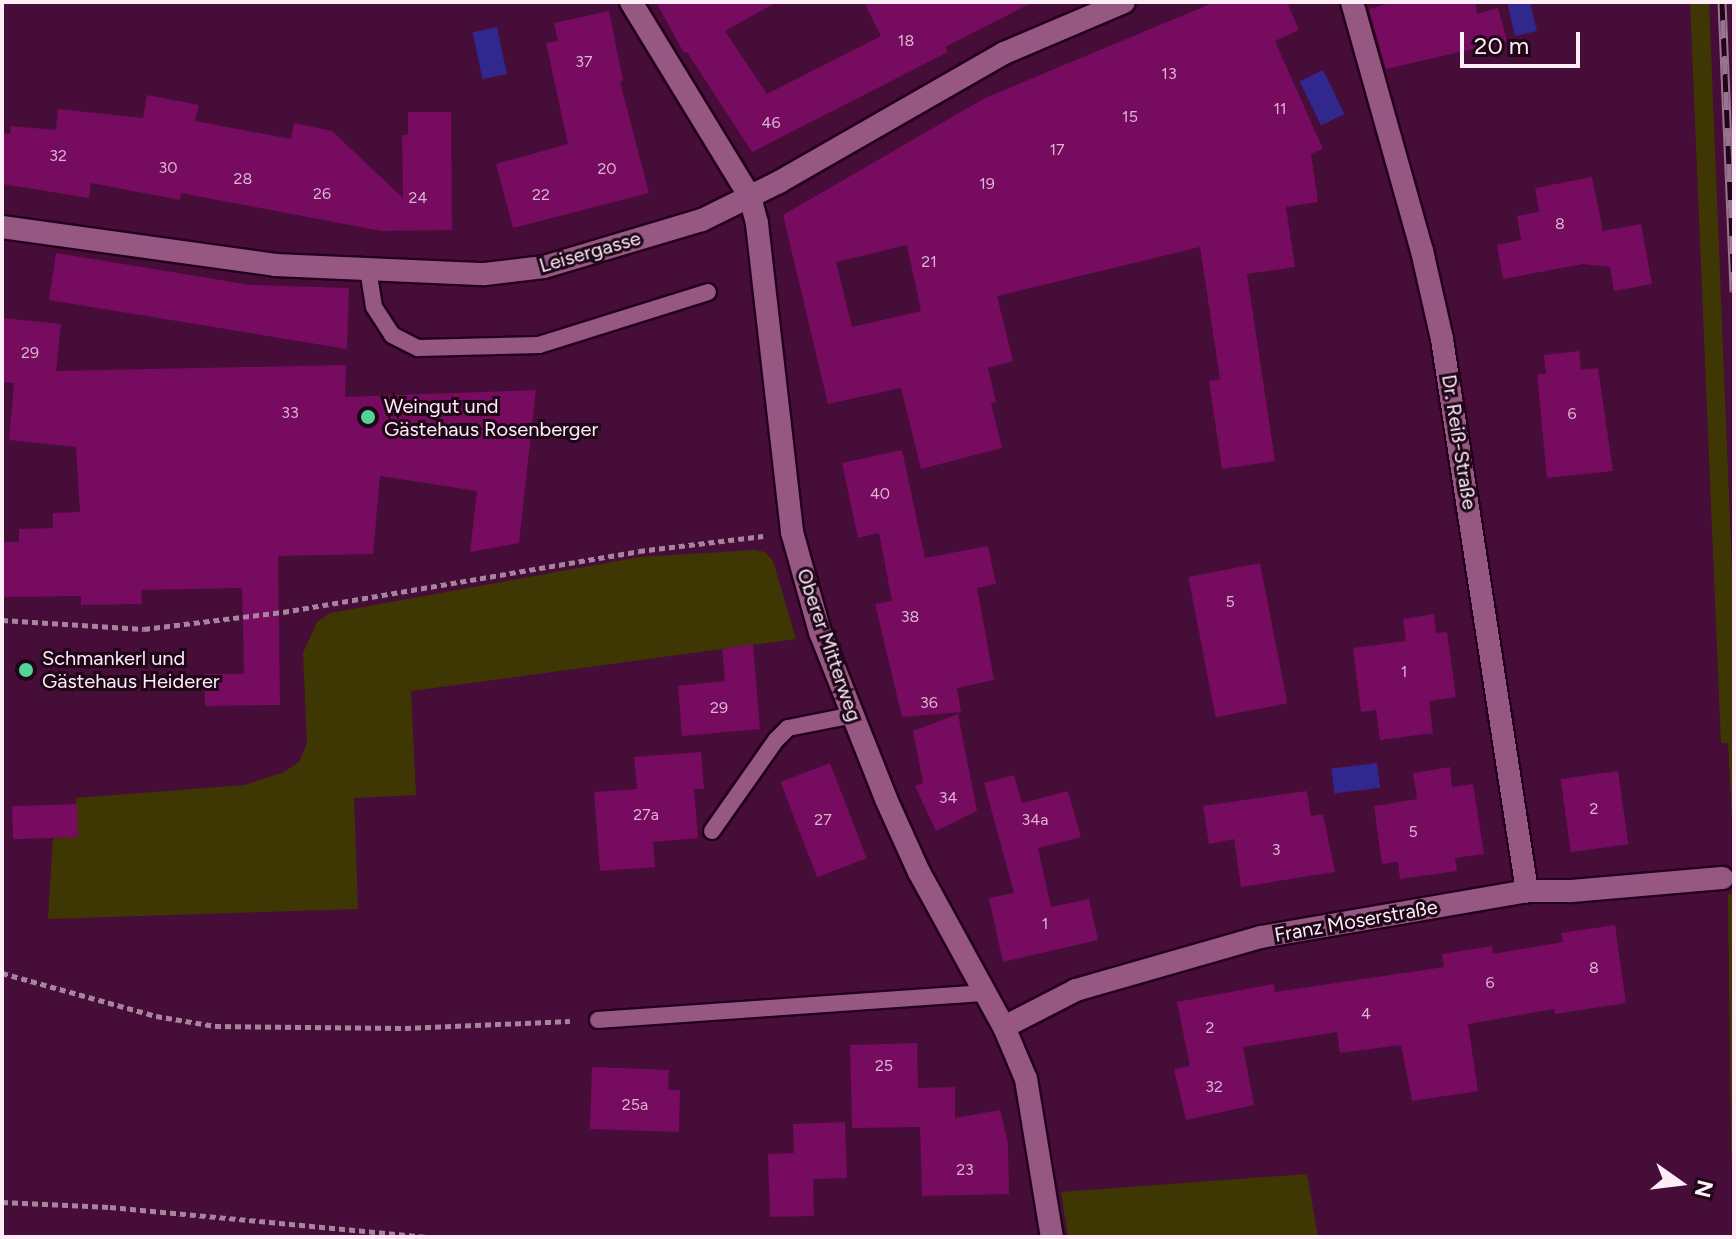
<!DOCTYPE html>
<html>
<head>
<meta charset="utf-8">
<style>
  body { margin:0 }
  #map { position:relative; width:1736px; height:1239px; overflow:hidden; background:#460d38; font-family:Figtree,sans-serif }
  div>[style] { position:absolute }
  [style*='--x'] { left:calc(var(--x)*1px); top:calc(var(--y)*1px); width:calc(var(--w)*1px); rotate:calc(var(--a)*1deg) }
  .green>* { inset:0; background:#3f3703 }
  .water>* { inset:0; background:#32278d; transform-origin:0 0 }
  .building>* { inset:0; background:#760b5f; transform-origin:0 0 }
  .path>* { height:5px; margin-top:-2.5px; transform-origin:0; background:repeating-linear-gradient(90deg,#a7849d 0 6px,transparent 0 10px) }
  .roads { filter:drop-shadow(2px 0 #25001c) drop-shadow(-2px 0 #25001c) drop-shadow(0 2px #25001c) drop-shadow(0 -2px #25001c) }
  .service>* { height:16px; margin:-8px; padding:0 8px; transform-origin:8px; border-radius:8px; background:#965883 }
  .minor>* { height:22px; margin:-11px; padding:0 11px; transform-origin:11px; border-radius:11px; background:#965883 }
  .rail>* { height:9px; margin-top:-4.5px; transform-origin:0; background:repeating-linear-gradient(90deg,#1f0718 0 18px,#99738f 0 36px); box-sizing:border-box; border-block:2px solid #99738f }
  .dots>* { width:22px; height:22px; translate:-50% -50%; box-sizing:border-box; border:4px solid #1f0718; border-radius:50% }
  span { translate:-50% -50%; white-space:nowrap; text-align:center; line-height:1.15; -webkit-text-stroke:6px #1f0718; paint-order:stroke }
  .number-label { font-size:16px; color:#dab4d1 }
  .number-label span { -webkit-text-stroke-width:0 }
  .street-label { font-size:20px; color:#fcedf7 }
  .poi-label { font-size:20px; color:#fcedf7 }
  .left { translate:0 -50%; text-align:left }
  .frame { position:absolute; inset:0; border:4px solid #fcedf7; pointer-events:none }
  .north { position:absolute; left:1640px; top:1143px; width:80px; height:80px; -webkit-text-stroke:6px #1f0718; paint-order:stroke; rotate:104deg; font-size:22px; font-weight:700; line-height:32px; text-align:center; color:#fcedf7 }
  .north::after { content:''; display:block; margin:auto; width:28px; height:36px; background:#fcedf7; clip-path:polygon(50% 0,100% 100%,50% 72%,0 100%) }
  .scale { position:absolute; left:1460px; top:32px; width:120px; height:36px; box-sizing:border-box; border:4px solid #fcedf7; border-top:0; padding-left:10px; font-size:24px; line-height:28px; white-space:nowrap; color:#fcedf7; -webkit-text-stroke:6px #1f0718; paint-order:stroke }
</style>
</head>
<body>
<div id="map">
  <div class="green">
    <div style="clip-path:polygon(1690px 2px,1709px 2px,1734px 620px,1734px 858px,1728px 743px,1721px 743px)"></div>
    <div style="clip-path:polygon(754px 550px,765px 552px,773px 561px,796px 639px,411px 691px,416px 795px,354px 798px,358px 909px,48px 919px,53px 838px,78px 836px,76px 798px,245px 785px,284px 772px,299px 762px,307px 744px,303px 653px,317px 622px,330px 613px,640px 557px)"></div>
    <div style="clip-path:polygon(1728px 894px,1734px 894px,1734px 1200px,1731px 1149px)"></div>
    <div style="clip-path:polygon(1307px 1174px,1318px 1237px,1068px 1237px,1061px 1192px)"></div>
  </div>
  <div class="water">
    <div style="clip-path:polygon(1507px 2px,1530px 2px,1537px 31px,1515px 36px)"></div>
    <div style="left:497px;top:27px;width:48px;height:25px;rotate:78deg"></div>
    <div style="left:1323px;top:70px;width:49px;height:26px;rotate:64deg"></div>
    <div style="left:1377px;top:763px;width:25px;height:46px;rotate:83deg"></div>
  </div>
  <div class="building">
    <div style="clip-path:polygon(656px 2px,777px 2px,725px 31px,767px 94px,881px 36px,864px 2px,1033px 2px,945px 47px,948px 52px,752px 152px,687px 52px,684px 53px)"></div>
    <div style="clip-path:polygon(evenodd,1215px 2px,1287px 2px,1299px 30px,1275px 41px,1323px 149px,1311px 154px,1318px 202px,1286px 207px,1295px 267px,1247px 274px,1275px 461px,1222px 469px,1209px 381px,1220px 379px,1200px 247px,997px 296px,1013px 361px,988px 368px,996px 402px,991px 403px,1002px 448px,921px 469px,901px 388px,828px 404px,783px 215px,985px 98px,1215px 2px,907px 245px,921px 311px,852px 327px,836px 262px,907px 245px)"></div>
    <div style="clip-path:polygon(1394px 2px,1475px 2px,1477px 14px,1498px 8px,1507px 41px,1386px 69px,1369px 9px)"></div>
    <div style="clip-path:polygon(609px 11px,623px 81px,620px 82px,649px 193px,513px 228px,496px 164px,568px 144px,546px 43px,558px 41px,554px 23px)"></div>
    <div style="clip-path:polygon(147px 95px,199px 105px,195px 121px,291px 139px,294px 123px,332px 131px,403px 198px,402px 135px,408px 135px,408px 112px,451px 112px,452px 230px,381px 231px,181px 193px,180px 200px,91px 183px,89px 198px,2px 184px,2px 133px,10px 134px,11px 126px,56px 130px,58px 109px,143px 118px)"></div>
    <div style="clip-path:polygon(1592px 177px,1603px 231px,1641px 224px,1652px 284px,1614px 291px,1610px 267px,1583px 264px,1503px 279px,1497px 245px,1521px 240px,1517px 216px,1539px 212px,1535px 188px)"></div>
    <div style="clip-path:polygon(56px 253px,251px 285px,349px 288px,347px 349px,49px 300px)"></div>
    <div style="clip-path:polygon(2px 318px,61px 324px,56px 371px,346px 365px,345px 397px,536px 390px,519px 543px,470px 552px,477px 491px,380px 476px,373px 554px,278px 556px,280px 705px,205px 706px,204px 674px,244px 674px,242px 588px,141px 590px,142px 604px,81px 605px,81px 596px,2px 597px,2px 542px,19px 542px,19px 529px,53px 528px,53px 513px,80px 512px,76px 447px,9px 440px,14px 383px,2px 382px)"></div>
    <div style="clip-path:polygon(1579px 351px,1581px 370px,1598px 368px,1613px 471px,1547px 478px,1537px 374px,1546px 374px,1544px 355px)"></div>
    <div style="clip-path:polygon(902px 450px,925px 558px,988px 546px,996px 584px,977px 588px,994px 680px,957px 688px,961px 712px,902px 717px,875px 604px,892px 601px,879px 533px,858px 538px,842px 463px)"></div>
    <div style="left:1260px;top:563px;width:143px;height:73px;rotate:79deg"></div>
    <div style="clip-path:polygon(1434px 614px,1436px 633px,1447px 632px,1456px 697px,1429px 701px,1433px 733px,1380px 740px,1376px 710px,1361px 712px,1353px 648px,1406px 641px,1403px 619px)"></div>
    <div style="clip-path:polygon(753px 644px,760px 729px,682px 736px,678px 686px,725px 681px,722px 649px)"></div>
    <div style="clip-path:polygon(958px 714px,977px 811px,936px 831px,915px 786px,923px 783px,913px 731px)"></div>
    <div style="clip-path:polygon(701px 752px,704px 789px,694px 789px,698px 838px,653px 842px,655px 867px,600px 871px,594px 792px,637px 789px,634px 757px)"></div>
    <div style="left:830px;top:763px;width:102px;height:53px;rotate:69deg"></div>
    <div style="clip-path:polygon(1450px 767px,1452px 787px,1473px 784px,1484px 854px,1455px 858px,1457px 871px,1400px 879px,1398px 862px,1382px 864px,1374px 806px,1417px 799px,1413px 773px)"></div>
    <div style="left:1618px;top:771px;width:74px;height:58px;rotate:82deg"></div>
    <div style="clip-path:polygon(1014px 775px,1022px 803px,1068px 791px,1081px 837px,1038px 848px,1051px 907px,1089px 899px,1098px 940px,1003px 962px,989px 898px,1014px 893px,984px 783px)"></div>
    <div style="clip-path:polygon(1307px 791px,1311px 816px,1323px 814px,1335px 872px,1241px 887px,1234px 839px,1209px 844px,1203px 806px)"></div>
    <div style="left:77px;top:804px;width:33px;height:65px;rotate:88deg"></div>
    <div style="clip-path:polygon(1615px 925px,1626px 1003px,1555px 1014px,1554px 1009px,1468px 1024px,1478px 1091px,1412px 1101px,1401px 1045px,1340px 1053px,1337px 1032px,1243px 1047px,1254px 1105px,1186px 1120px,1174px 1069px,1190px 1066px,1177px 1002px,1274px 984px,1275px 992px,1444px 967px,1442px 954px,1492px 946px,1493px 954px,1563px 942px,1561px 933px)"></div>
    <div style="clip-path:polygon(917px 1043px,918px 1088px,955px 1087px,955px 1118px,1000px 1110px,1008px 1143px,1009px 1194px,922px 1196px,920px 1127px,852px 1128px,850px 1045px)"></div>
    <div style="clip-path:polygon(592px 1067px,669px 1070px,668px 1090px,680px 1090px,679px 1132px,590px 1129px)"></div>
    <div style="clip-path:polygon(845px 1122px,847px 1178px,813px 1179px,814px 1216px,770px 1217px,768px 1154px,794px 1153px,793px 1124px)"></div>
  </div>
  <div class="path">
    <div style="--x:2;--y:620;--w:142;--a:3.6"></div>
    <div style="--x:144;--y:629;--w:140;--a:-7"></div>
    <div style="--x:283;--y:612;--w:361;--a:-9.7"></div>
    <div style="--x:639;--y:551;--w:125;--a:-6.9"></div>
    <div style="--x:2;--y:973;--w:160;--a:15.6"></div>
    <div style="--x:156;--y:1016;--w:60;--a:9.6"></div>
    <div style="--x:215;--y:1026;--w:190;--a:0.6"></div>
    <div style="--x:405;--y:1028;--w:165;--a:-2.4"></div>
    <div style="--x:2;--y:1202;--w:108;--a:2.7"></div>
    <div style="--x:110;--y:1207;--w:319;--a:5.4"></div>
  </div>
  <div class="roads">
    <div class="service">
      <div style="--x:368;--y:269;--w:38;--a:81"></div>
      <div style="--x:374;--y:307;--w:33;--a:57"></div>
      <div style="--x:392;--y:335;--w:29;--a:27"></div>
      <div style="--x:418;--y:348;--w:121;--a:-1.4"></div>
      <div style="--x:539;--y:345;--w:177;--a:-17.4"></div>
      <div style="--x:712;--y:831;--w:111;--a:-54.9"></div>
      <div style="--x:776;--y:740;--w:17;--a:-45"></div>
      <div style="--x:788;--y:728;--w:66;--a:-11.3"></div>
      <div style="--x:598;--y:1020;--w:388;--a:-4"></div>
    </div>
    <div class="minor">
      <div style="--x:631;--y:2;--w:228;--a:58.6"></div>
      <div style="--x:750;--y:197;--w:28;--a:75"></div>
      <div style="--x:757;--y:224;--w:310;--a:83.5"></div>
      <div style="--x:792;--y:532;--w:104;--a:74.4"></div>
      <div style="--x:820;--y:632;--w:180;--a:68.4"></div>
      <div style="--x:886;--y:799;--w:80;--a:65.7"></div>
      <div style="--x:919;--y:872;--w:177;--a:61.3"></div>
      <div style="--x:1004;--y:1027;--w:56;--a:67.1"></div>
      <div style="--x:1026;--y:1079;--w:160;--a:80.7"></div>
      <div style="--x:1352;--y:2;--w:259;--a:74.3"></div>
      <div style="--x:1422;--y:251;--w:90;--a:77.2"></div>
      <div style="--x:1442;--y:339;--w:559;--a:81.25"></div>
      <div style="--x:2;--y:227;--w:276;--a:7.9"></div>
      <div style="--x:275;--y:265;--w:210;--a:2.5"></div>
      <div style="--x:485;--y:274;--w:59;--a:-6.8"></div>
      <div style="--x:544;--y:267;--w:165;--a:-16.6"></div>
      <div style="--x:702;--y:220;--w:86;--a:-26.3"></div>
      <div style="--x:779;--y:182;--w:259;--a:-29.8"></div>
      <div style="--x:1004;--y:53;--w:130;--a:-23"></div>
      <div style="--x:1004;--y:1027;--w:81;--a:-27.2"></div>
      <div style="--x:1076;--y:990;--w:192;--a:-16"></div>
      <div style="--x:1261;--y:937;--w:270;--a:-9.8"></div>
      <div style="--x:1527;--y:891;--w:44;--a:0"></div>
      <div style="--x:1571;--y:891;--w:152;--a:-4.9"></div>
    </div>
  </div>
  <div class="rail">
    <div style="--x:1722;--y:2;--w:290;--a:87.6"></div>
  </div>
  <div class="dots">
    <div style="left:368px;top:417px;background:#53d396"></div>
    <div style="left:26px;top:670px;background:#53d396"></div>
  </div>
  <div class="number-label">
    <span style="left:906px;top:41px">18</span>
    <span style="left:584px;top:62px">37</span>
    <span style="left:1169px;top:74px">13</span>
    <span style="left:1280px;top:109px">11</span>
    <span style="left:1130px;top:117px">15</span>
    <span style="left:771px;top:123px">46</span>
    <span style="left:1057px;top:150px">17</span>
    <span style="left:58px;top:156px">32</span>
    <span style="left:168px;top:168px">30</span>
    <span style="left:607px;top:169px">20</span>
    <span style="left:243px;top:179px">28</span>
    <span style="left:987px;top:184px">19</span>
    <span style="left:322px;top:194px">26</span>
    <span style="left:541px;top:195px">22</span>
    <span style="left:418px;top:198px">24</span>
    <span style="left:1560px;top:224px">8</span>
    <span style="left:929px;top:262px">21</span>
    <span style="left:30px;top:353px">29</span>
    <span style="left:290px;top:413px">33</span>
    <span style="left:1572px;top:414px">6</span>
    <span style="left:880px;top:494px">40</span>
    <span style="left:1230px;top:602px">5</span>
    <span style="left:910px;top:617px">38</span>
    <span style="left:1404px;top:672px">1</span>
    <span style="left:929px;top:703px">36</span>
    <span style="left:719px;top:708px">29</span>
    <span style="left:948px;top:798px">34</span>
    <span style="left:1594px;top:809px">2</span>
    <span style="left:646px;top:815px">27a</span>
    <span style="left:823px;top:820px">27</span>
    <span style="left:1035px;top:820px">34a</span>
    <span style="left:1413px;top:832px">5</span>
    <span style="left:1276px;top:850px">3</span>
    <span style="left:1045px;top:924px">1</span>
    <span style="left:1594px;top:968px">8</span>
    <span style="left:1490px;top:983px">6</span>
    <span style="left:1366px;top:1014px">4</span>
    <span style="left:1210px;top:1028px">2</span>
    <span style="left:884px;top:1066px">25</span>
    <span style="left:1214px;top:1087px">32</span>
    <span style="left:635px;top:1105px">25a</span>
    <span style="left:965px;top:1170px">23</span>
  </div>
  <div class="street-label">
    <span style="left:590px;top:252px;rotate:-16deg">Leisergasse</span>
    <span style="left:1459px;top:442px;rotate:81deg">Dr. Reiß-Straße</span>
    <span style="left:829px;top:645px;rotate:71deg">Oberer Mitterweg</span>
    <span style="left:1356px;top:921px;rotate:-10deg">Franz Moserstraße</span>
  </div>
  <div class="poi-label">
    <span class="left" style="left:384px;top:418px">Weingut und<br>Gästehaus Rosenberger</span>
    <span class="left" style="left:42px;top:670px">Schmankerl und<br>Gästehaus Heiderer</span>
  </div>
  <div class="frame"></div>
  <div class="north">N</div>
  <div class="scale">20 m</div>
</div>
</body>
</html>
